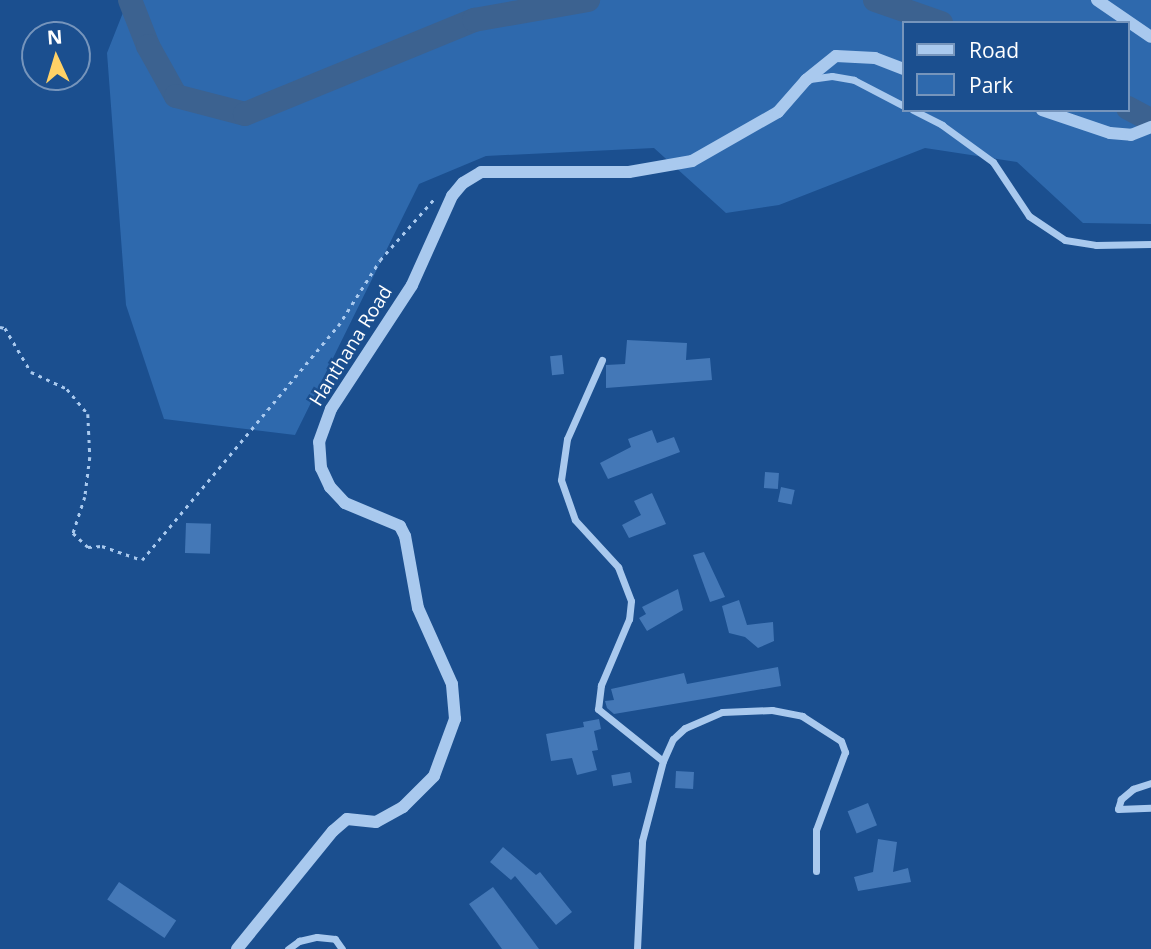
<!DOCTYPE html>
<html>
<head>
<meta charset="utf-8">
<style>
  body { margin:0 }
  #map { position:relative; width:1151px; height:949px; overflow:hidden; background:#1b4f8f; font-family:"Open Sans",sans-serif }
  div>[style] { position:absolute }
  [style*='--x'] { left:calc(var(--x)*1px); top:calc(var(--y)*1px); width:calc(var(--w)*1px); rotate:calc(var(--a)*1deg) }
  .green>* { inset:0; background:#2e69ad }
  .river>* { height:24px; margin:-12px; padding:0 12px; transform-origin:12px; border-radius:12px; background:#3c6290 }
  .building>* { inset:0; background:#4478b7; transform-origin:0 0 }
  .path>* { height:2.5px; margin-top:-1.25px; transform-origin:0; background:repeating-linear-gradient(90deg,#a9c9ee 0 3.5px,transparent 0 8.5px) }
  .minor>* { height:7px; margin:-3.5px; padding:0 3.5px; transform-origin:3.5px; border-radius:3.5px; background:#a9c9ee }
  .tertiary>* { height:12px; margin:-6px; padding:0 6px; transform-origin:6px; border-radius:6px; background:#a9c9ee }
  span { translate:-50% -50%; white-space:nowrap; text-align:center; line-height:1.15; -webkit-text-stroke:5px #1b4f8f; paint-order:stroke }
  .street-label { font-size:19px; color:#fff }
  .legend { position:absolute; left:902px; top:21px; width:228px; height:91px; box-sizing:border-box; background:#1b4f8f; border:2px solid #7695bc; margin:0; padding:9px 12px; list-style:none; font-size:21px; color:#fff }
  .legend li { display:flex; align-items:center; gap:14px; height:35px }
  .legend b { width:35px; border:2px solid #7695bc }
  .north { position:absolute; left:21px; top:21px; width:70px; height:70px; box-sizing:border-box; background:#1b4f8f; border:2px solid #7695bc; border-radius:50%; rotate:356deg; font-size:19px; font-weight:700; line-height:28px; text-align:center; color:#fff }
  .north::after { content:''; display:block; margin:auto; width:24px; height:32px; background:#ffd166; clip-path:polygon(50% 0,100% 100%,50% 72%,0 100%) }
</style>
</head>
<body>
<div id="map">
  <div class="green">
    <div style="clip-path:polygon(evenodd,128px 0,1151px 0,1151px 224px,1083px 223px,1017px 162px,925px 148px,779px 205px,726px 213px,654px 148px,486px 156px,419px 184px,295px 435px,164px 419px,126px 305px,107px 53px,128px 0,904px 23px,1128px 23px,1128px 110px,904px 110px,904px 23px)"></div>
  </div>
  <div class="river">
    <div style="--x:130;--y:0;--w:49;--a:68.6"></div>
    <div style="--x:148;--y:46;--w:57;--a:60.8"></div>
    <div style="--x:176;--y:96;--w:71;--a:14.6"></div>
    <div style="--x:245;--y:114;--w:248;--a:-22.3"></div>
    <div style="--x:474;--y:20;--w:116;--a:-10"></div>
    <div style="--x:875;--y:0;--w:70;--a:19.2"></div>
    <div style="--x:1128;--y:108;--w:26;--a:28"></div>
  </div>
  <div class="building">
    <div style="clip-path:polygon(627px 340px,687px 343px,686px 360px,710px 358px,712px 380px,606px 388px,606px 365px,625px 364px)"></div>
    <div style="left:562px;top:355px;width:19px;height:12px;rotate:84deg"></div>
    <div style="clip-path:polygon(652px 430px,657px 443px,674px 437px,680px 452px,608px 479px,600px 463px,631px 447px,628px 439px)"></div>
    <div style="left:765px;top:472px;width:14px;height:16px;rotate:4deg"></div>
    <div style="left:781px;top:487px;width:14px;height:15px;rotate:12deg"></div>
    <div style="clip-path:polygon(652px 493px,666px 524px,629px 538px,622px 525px,641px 515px,634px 501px)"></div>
    <div style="left:186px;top:523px;width:25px;height:30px;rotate:2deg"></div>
    <div style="clip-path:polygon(704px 552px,725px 597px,710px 602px,693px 555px)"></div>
    <div style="clip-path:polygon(678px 589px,683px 610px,647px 631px,639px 618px,646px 614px,642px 607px)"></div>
    <div style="clip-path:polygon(739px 600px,747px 625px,773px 622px,774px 641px,758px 648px,745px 637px,729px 633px,722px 606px)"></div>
    <div style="clip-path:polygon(778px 667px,781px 686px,614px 714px,607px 708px,605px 701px,614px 700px,611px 689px,684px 673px,687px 684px)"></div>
    <div style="clip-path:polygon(599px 719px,601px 729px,594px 731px,598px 750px,592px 751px,597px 770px,577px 775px,572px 758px,551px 761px,546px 734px,584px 727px,583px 722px)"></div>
    <div style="left:676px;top:771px;width:18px;height:17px;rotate:3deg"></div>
    <div style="left:630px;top:772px;width:11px;height:19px;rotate:80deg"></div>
    <div style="left:868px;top:803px;width:24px;height:22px;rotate:68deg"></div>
    <div style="clip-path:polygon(878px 839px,897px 842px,893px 872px,908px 868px,911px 882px,858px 891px,854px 877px,873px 872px)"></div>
    <div style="clip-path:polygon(503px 847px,536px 875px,540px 872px,572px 912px,556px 925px,515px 876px,511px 880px,490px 862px)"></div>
    <div style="left:119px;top:882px;width:69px;height:21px;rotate:34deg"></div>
    <div style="clip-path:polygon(493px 887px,539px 949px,502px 949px,469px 904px)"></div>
  </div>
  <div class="path">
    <div style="--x:0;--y:327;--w:5;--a:11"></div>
    <div style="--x:5;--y:328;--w:51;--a:59.4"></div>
    <div style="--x:31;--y:372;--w:40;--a:25"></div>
    <div style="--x:67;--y:389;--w:33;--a:50"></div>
    <div style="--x:88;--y:414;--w:43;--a:87.3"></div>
    <div style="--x:90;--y:457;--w:40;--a:97.1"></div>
    <div style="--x:85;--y:497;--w:38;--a:108"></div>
    <div style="--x:73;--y:533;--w:21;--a:43"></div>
    <div style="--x:88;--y:547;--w:14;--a:-4"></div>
    <div style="--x:102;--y:546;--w:42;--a:19.3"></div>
    <div style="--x:142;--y:560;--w:305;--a:-50.1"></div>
    <div style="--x:338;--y:326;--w:78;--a:-57.5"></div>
    <div style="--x:380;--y:260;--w:84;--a:-48.4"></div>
  </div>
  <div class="minor">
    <div style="--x:810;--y:79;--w:22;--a:-8"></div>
    <div style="--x:832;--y:76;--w:22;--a:10"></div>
    <div style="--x:854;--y:80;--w:56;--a:27.5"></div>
    <div style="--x:913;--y:110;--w:33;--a:27"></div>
    <div style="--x:942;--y:125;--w:63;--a:36"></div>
    <div style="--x:993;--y:162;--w:65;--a:56.3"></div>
    <div style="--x:1029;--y:216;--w:43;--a:33.7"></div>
    <div style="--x:1065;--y:240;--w:31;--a:9"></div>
    <div style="--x:1096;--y:245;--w:55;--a:-1"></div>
    <div style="--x:602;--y:360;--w:86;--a:113.9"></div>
    <div style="--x:567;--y:439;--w:41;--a:98.3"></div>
    <div style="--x:561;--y:480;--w:42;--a:70.7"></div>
    <div style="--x:575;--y:520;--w:64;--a:47.5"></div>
    <div style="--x:618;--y:567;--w:36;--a:69"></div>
    <div style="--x:631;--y:601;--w:18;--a:96"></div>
    <div style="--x:629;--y:619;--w:72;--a:113"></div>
    <div style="--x:601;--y:685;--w:24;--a:97"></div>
    <div style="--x:598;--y:709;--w:83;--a:38.7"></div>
    <div style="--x:1151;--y:783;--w:19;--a:162"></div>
    <div style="--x:1133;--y:789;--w:16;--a:140"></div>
    <div style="--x:1121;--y:799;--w:10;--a:107"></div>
    <div style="--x:1118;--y:809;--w:33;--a:-2"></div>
    <div style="--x:288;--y:949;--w:14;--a:-36"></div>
    <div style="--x:299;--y:941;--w:18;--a:-13"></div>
    <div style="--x:317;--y:937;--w:18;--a:6"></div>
    <div style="--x:335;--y:939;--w:12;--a:55"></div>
    <div style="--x:637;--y:949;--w:108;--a:-87.3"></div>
    <div style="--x:642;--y:841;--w:83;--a:-75.3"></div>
    <div style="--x:663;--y:761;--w:24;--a:-66"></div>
    <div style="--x:673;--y:739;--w:16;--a:-43"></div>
    <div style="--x:685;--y:728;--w:40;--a:-23.4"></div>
    <div style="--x:722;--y:712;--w:50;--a:-2.3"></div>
    <div style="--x:772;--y:710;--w:31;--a:11"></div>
    <div style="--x:802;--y:716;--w:46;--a:32.7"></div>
    <div style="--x:841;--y:741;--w:12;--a:70"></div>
    <div style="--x:845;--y:752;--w:83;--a:110.4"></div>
    <div style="--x:816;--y:830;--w:41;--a:90"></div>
  </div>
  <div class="tertiary">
    <div style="--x:1097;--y:0;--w:65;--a:34.4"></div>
    <div style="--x:1042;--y:110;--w:72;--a:18.7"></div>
    <div style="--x:1110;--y:133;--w:21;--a:5"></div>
    <div style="--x:1131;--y:135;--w:22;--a:-22"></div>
    <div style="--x:237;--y:949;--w:152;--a:-50.9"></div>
    <div style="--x:333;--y:831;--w:18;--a:-41"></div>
    <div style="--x:347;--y:819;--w:29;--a:6"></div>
    <div style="--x:376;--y:822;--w:31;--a:-29"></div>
    <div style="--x:403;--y:807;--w:44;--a:-45"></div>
    <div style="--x:434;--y:776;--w:61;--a:-69.8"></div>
    <div style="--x:455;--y:719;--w:35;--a:-95"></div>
    <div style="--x:452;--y:684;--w:83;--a:-114.1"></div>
    <div style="--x:418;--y:608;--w:73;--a:-100.2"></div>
    <div style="--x:405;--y:536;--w:11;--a:-117"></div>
    <div style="--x:400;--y:526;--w:60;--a:-157.3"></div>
    <div style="--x:345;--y:503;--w:22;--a:-133"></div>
    <div style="--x:330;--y:487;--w:21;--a:-115"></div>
    <div style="--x:321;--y:468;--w:26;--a:-94"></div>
    <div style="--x:319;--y:442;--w:35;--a:-70"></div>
    <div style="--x:331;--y:409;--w:148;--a:-56.8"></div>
    <div style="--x:412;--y:285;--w:98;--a:-65.8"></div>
    <div style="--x:452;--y:196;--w:17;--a:-50"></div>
    <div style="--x:463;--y:183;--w:21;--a:-31"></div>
    <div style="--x:481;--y:172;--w:148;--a:0"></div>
    <div style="--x:629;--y:172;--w:64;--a:-9.9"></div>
    <div style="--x:692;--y:161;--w:99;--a:-29.7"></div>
    <div style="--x:778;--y:112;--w:43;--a:-48.8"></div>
    <div style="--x:806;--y:80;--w:38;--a:-39"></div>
    <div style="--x:836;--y:56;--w:39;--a:3"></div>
    <div style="--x:875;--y:58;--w:31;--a:21"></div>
  </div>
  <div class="street-label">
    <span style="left:351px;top:346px;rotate:-58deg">Hanthana Road</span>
  </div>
  <ul class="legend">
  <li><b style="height:9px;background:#a9c9ee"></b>Road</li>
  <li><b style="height:19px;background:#2e69ad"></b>Park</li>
  </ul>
  <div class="north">N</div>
</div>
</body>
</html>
